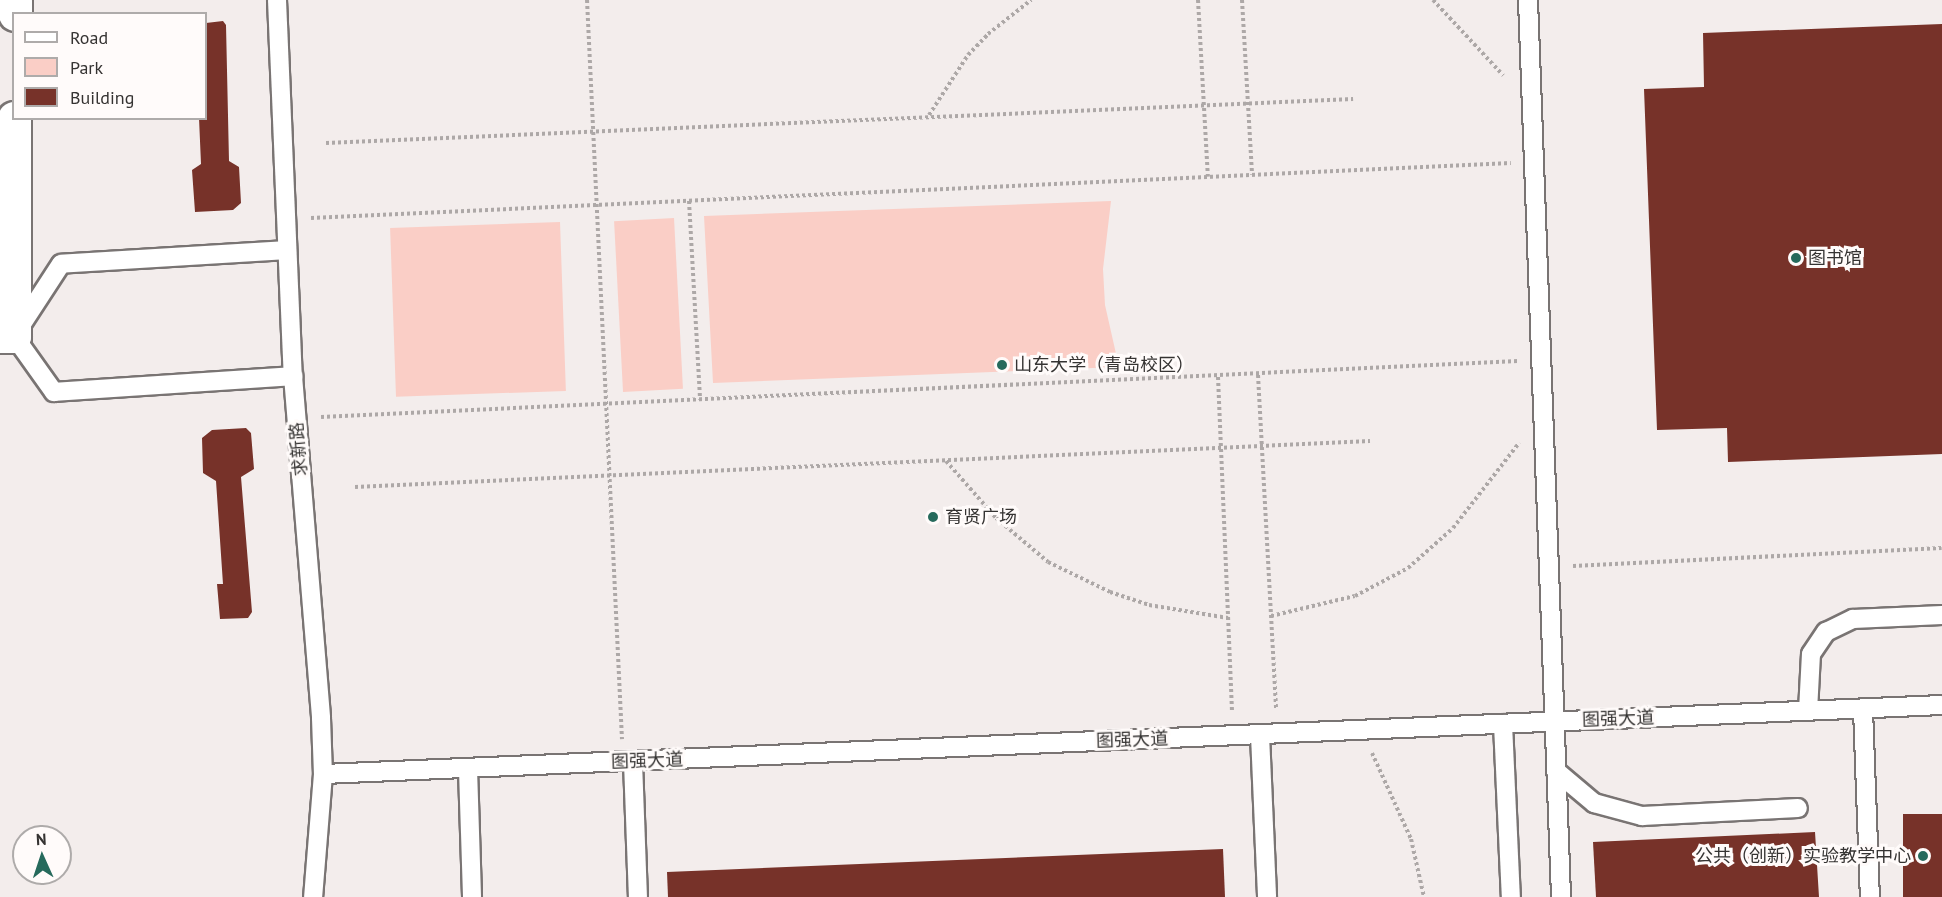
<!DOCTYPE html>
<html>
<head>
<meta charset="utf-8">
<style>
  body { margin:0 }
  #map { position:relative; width:1942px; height:897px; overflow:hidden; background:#f3edec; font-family:"PT Sans","Noto Sans SC",sans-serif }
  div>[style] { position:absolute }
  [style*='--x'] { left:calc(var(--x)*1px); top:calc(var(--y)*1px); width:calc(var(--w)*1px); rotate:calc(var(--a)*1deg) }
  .green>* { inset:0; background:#facec6; transform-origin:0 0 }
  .building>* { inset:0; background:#773229; transform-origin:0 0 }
  .path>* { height:4px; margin-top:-2px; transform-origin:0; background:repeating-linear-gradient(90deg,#ada8a7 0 3px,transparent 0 6px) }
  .roads { filter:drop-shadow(2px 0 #797473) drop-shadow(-2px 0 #797473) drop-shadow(0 2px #797473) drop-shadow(0 -2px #797473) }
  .service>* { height:18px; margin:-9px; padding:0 9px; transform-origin:9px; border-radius:9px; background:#fff }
  .tertiary>* { height:33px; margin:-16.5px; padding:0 16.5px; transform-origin:16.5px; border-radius:16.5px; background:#fff }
  .primary>* { height:33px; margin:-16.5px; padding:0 16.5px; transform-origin:16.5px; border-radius:16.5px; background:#fff }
  .dots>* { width:16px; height:16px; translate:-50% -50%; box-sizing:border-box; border:3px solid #fffbfa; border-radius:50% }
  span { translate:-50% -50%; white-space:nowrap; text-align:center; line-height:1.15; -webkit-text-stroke:6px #fffbfa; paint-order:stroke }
  .poi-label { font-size:18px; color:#353332 }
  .left { translate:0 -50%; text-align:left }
  .right { translate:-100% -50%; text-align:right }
  .street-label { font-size:18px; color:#353332 }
  .legend { position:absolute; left:12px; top:12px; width:195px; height:108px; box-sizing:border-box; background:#fffbfa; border:2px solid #aeabaa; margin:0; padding:8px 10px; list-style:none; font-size:18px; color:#353332 }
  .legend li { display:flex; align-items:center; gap:12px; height:30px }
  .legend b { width:30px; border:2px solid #aeabaa }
  .north { position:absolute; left:12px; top:825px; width:60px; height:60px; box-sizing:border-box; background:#fffbfa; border:2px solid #aeabaa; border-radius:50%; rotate:357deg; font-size:16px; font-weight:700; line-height:24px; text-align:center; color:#353332 }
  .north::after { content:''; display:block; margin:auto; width:21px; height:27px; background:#266a5c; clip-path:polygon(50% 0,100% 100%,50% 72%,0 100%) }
</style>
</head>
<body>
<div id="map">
  <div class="green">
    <div style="clip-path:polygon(1111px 201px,1103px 269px,1105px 305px,1119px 367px,713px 383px,704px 216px)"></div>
    <div style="left:674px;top:218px;width:171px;height:60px;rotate:87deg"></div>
    <div style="left:560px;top:222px;width:169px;height:170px;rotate:88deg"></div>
  </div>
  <div class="building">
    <div style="clip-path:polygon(223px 21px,226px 25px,229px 161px,239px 167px,241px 203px,233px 210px,195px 212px,192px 170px,201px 164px,199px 118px,206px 118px,206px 23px)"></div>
    <div style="clip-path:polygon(1942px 24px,1942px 454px,1728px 462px,1727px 428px,1657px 430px,1644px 89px,1704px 87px,1703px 33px)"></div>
    <div style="clip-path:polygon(246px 428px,251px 433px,254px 469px,241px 477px,252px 612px,248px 618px,220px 619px,217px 584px,223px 584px,216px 481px,203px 473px,202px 438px,212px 430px)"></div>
    <div style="left:1942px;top:814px;width:83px;height:39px;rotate:90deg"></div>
    <div style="clip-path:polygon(1815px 832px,1819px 897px,1596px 897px,1593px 842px)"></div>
    <div style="clip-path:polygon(1223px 849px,1225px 897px,668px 897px,667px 872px)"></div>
  </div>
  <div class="path">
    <div style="--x:587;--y:0;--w:740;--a:87.29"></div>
    <div style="--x:1198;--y:0;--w:177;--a:86.8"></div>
    <div style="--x:1242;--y:0;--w:175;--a:86.7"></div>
    <div style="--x:1433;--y:0;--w:103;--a:47"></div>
    <div style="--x:929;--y:115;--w:72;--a:-57"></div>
    <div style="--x:968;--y:55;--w:29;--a:-46"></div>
    <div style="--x:988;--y:34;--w:55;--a:-38.3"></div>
    <div style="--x:326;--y:143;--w:1028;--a:-2.45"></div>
    <div style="--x:689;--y:201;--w:199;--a:86.8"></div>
    <div style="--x:311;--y:218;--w:1201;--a:-2.62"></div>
    <div style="--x:1258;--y:375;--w:335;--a:86.9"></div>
    <div style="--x:1218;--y:377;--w:335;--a:87.6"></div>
    <div style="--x:321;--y:417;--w:1198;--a:-2.68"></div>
    <div style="--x:946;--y:461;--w:76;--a:48.7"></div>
    <div style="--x:996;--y:518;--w:68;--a:40.2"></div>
    <div style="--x:1048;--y:562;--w:69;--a:25.8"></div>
    <div style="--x:1110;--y:592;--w:41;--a:18.4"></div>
    <div style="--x:1149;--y:605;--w:80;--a:9.3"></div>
    <div style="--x:355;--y:487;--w:1016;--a:-2.59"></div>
    <div style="--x:1573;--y:566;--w:369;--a:-2.8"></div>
    <div style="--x:1271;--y:616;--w:86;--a:-13.4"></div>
    <div style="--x:1355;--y:596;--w:60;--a:-27.8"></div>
    <div style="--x:1408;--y:568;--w:60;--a:-41.6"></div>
    <div style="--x:1453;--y:528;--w:108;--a:-52.2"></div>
    <div style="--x:1372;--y:753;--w:94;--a:65.6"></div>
    <div style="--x:1411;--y:839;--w:59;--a:77.4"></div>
  </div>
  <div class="roads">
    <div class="service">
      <div style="--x:277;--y:0;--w:376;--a:87.6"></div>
      <div style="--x:293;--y:376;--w:343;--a:85.3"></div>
      <div style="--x:321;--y:718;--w:56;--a:88"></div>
      <div style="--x:323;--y:774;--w:123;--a:94.6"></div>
      <div style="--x:1528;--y:0;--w:898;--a:87.89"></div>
      <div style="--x:287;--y:250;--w:226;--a:176.5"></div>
      <div style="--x:61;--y:264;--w:86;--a:123.1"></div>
      <div style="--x:14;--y:336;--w:69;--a:54.5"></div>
      <div style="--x:54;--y:392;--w:240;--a:-3.8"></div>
      <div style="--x:1863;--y:709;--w:188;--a:87.9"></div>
      <div style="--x:1808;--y:711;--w:57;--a:-87"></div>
      <div style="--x:1811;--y:654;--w:27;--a:-56"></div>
      <div style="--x:1826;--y:632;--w:30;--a:-26"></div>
      <div style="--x:1853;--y:619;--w:89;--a:-2.6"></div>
      <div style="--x:1503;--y:724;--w:173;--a:87.4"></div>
      <div style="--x:1260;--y:735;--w:162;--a:87.5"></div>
      <div style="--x:633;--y:762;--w:135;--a:87.9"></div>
      <div style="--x:468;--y:769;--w:128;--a:88.2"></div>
      <div style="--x:1556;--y:771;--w:50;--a:40.1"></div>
      <div style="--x:1594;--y:803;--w:50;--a:15.2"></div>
      <div style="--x:1642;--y:816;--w:156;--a:-2.9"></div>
      <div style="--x:323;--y:774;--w:1620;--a:-2.44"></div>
    </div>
    <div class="tertiary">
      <div style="--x:15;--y:14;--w:14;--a:-90"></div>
      <div style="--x:14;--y:336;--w:218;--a:-90"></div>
    </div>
    <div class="primary">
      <div style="--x:0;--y:336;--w:14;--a:0"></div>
    </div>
  </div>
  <div class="dots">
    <div style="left:1796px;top:258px;background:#266a5c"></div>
    <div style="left:1002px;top:365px;background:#266a5c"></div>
    <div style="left:933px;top:517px;background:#266a5c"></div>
    <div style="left:1923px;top:856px;background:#266a5c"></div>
  </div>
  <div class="poi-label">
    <span class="left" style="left:1808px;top:258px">图书馆</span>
    <span class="left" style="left:1014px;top:365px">山东大学（青岛校区）</span>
    <span class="left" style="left:945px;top:517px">育贤广场</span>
    <span class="right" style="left:1911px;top:856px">公共（创新）实验教学中心</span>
  </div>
  <div class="street-label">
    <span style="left:299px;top:449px;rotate:-95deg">求新路</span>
    <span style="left:1618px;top:719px;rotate:-2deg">图强大道</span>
    <span style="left:1132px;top:740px;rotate:-2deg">图强大道</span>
    <span style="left:647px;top:761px;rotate:-2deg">图强大道</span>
  </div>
  <ul class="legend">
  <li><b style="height:8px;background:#fff"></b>Road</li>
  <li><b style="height:16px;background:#facec6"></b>Park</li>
  <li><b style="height:16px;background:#773229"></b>Building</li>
  </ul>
  <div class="north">N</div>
</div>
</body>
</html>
